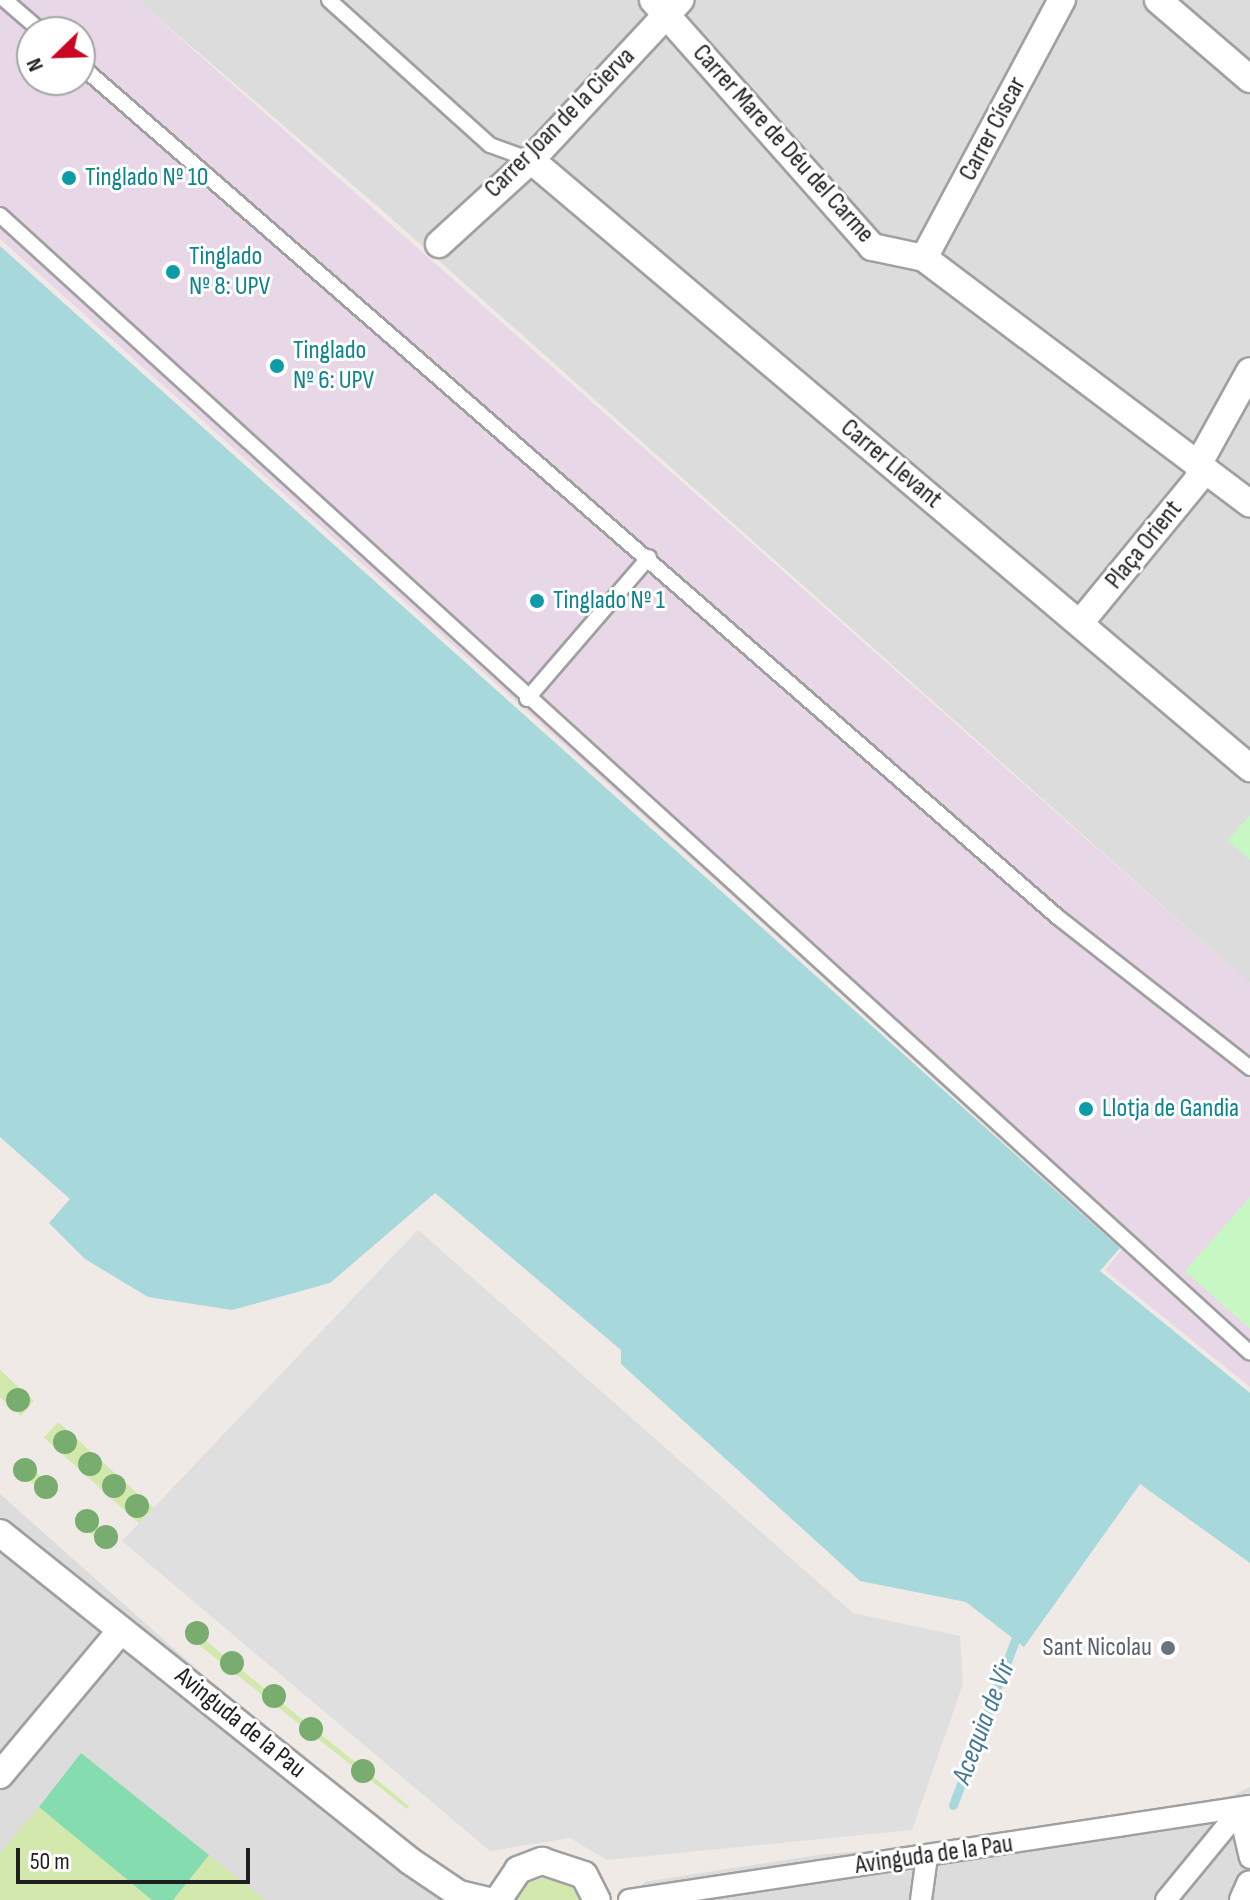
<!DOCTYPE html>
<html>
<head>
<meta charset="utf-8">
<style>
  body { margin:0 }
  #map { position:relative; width:1250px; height:1900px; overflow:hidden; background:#efeae5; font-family:"Sofia Sans Condensed",sans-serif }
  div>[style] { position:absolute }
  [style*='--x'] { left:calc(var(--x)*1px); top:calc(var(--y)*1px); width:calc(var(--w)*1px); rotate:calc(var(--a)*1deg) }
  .residential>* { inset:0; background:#dddcdc }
  .industrial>* { inset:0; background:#e8d7e7 }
  .grass>* { inset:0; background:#d2e8ac; transform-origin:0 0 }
  .park>* { inset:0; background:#c7f8c3 }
  .pitch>* { inset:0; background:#85dcae }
  .parking>* { inset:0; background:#dfdfdf }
  .water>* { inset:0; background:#a7d8dc }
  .stream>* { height:9px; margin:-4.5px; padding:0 4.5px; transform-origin:4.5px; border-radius:4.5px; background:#a7d8dc }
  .roads { filter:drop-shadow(2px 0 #a0a0a0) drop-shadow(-2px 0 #a0a0a0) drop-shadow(0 2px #a0a0a0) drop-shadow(0 -2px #a0a0a0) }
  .service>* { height:14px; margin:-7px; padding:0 7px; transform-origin:7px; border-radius:7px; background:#fff }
  .pedestrian>* { height:20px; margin:-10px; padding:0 10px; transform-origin:10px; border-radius:10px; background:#fff }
  .minor>* { height:26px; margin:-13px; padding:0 13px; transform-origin:13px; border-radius:13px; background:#fff }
  .trees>* { width:24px; height:24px; margin:-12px; border-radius:50%; background:#78ad6f }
  .dots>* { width:22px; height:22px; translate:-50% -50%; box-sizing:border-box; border:4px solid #fff; border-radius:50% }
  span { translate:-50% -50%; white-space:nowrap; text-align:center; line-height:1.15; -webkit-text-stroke:6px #fff; paint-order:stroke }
  .street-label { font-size:26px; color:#1f1f1f }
  .culture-label { font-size:26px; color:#0d838f }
  .left { translate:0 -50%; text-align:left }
  .worship-label { font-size:26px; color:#5b616d }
  .right { translate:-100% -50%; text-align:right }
  .water-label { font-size:28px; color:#447995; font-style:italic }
  .north { position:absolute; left:16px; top:16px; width:80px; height:80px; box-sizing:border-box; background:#fff; border:2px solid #a5a5a5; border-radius:50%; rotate:247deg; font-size:22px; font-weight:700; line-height:32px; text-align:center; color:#1f1f1f }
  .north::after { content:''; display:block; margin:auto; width:28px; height:36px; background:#c80522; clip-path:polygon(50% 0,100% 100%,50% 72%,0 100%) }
  .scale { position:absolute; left:16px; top:1848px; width:234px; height:36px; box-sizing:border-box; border:4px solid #1f1f1f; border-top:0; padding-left:10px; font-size:24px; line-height:28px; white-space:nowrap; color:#1f1f1f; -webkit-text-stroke:6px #fff; paint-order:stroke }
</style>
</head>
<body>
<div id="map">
  <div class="residential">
    <div style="clip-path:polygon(137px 0,1250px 0,1250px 984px,382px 210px)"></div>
    <div style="clip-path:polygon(0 1494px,426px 1873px,457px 1900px,0 1900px)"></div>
    <div style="clip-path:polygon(1250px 1787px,1250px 1900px,635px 1900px,644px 1882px,824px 1854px,1157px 1832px)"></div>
  </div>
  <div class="industrial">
    <div style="clip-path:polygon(evenodd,0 0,137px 0,1250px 984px,1250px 1387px,1105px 1270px,1124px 1247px,0 239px,0 0,32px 32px,80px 32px,80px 80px,32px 80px,32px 32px)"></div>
  </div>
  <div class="grass">
    <div style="clip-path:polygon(0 1370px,34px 1401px,21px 1416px,0 1397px)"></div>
    <div style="left:58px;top:1422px;width:129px;height:21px;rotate:42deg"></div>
    <div style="clip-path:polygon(21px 1458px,55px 1490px,49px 1497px,15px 1468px)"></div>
    <div style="clip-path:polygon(82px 1509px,111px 1537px,105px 1546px,74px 1519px)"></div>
    <div style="clip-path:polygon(190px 1628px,409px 1806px,407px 1809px,185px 1634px)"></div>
    <div style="clip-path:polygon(39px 1807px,152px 1900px,0 1900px,0 1853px)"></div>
    <div style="clip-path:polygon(209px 1855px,265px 1900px,173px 1900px)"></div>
    <div style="clip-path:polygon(545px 1877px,567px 1882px,582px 1900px,515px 1900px,524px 1885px)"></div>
  </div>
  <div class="park">
    <div style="clip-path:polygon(1250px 815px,1250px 860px,1228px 840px)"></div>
    <div style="clip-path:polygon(1250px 1197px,1250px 1329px,1185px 1271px)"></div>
  </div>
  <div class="pitch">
    <div style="clip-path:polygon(81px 1753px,209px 1855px,173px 1900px,152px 1900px,39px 1807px)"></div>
  </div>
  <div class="parking">
    <div style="clip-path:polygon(418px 1230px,853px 1613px,960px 1636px,963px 1684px,912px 1830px,607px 1860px,570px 1838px,490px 1851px,122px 1541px)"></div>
  </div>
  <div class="water">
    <div style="clip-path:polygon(0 246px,1120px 1248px,1100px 1271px,1250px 1393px,1250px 1563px,1140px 1484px,1024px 1647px,966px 1602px,860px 1581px,621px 1364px,621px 1350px,435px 1193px,330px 1283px,232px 1310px,148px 1297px,85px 1259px,49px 1223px,70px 1199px,0 1137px)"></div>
  </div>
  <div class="stream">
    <div style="--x:953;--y:1805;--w:176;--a:-69.4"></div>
  </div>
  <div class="roads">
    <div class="service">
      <div style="--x:5;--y:0;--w:49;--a:40.9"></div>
      <div style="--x:329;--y:0;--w:217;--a:42"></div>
      <div style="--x:490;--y:145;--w:44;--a:20.1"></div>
      <div style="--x:80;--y:65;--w:1298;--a:41.07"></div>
      <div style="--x:1059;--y:918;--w:243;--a:38.1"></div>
      <div style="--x:0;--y:215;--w:1690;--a:42.31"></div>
      <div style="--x:527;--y:699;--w:187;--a:-49.3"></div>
    </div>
    <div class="pedestrian">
      <div style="--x:1239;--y:1811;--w:48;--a:76.8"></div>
      <div style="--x:629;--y:1900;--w:628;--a:-8.61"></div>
      <div style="--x:921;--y:1900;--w:44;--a:-82.2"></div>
      <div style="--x:1166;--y:1900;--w:115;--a:-50.6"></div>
    </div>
    <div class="minor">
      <div style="--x:653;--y:0;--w:330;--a:48.4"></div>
      <div style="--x:872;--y:247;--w:53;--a:11.9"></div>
      <div style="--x:924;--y:258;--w:408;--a:37"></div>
      <div style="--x:1158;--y:0;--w:121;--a:40.7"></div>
      <div style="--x:531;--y:160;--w:942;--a:40.22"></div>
      <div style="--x:439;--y:244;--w:125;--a:-42.4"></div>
      <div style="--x:531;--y:160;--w:219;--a:-47"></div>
      <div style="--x:924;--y:258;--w:293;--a:-61.9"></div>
      <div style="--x:1080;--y:623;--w:188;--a:-50.6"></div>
      <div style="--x:1199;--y:478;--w:15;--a:-90"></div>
      <div style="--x:1199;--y:463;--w:105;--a:-61"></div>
      <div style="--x:0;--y:1533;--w:525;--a:38.66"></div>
      <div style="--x:410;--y:1861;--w:59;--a:34"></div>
      <div style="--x:459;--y:1894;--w:28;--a:13"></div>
      <div style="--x:0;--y:1775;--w:184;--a:-50.1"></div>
      <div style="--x:498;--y:1900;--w:36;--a:-56"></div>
      <div style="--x:518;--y:1870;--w:26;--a:-21"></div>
      <div style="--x:542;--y:1861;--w:44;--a:18.4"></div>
      <div style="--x:584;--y:1875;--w:28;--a:63"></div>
      <div style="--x:1243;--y:1900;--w:17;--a:-66"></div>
    </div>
  </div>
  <div class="trees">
    <div style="left:18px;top:1400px"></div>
    <div style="left:65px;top:1442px"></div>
    <div style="left:90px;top:1464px"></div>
    <div style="left:25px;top:1470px"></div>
    <div style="left:114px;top:1486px"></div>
    <div style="left:46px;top:1487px"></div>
    <div style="left:137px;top:1506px"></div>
    <div style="left:87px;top:1521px"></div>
    <div style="left:106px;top:1537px"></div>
    <div style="left:197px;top:1633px"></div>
    <div style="left:232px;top:1663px"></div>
    <div style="left:274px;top:1696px"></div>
    <div style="left:311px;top:1729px"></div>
    <div style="left:363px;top:1771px"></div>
  </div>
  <div class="dots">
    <div style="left:69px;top:178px;background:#0f9aa8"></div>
    <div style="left:173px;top:272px;background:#0f9aa8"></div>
    <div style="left:277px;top:366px;background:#0f9aa8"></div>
    <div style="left:537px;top:601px;background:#0f9aa8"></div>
    <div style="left:1086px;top:1109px;background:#0f9aa8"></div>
    <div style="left:1168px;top:1648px;background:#6b7280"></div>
  </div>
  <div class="street-label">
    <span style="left:560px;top:123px;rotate:-45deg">Carrer Joan de la Cierva</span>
    <span style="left:993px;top:129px;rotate:-62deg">Carrer Císcar</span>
    <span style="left:783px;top:144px;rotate:48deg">Carrer Mare de Déu del Carme</span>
    <span style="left:891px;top:464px;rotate:40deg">Carrer Llevant</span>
    <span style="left:1144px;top:545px;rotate:-51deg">Plaça Orient</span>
    <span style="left:240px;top:1723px;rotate:39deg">Avinguda de la Pau</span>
    <span style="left:934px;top:1855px;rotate:-8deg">Avinguda de la Pau</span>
  </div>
  <div class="culture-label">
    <span class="left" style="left:85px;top:178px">Tinglado Nº 10</span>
    <span class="left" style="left:189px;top:272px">Tinglado<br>Nº 8: UPV</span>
    <span class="left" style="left:293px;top:366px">Tinglado<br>Nº 6: UPV</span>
    <span class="left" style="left:553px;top:601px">Tinglado Nº 1</span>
    <span class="left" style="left:1102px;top:1109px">Llotja de Gandia</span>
  </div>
  <div class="worship-label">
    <span class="right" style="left:1152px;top:1648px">Sant Nicolau</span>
  </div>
  <div class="water-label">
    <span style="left:984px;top:1722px;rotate:-69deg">Acequia de Vir</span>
  </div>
  <div class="north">N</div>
  <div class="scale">50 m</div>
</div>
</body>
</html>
